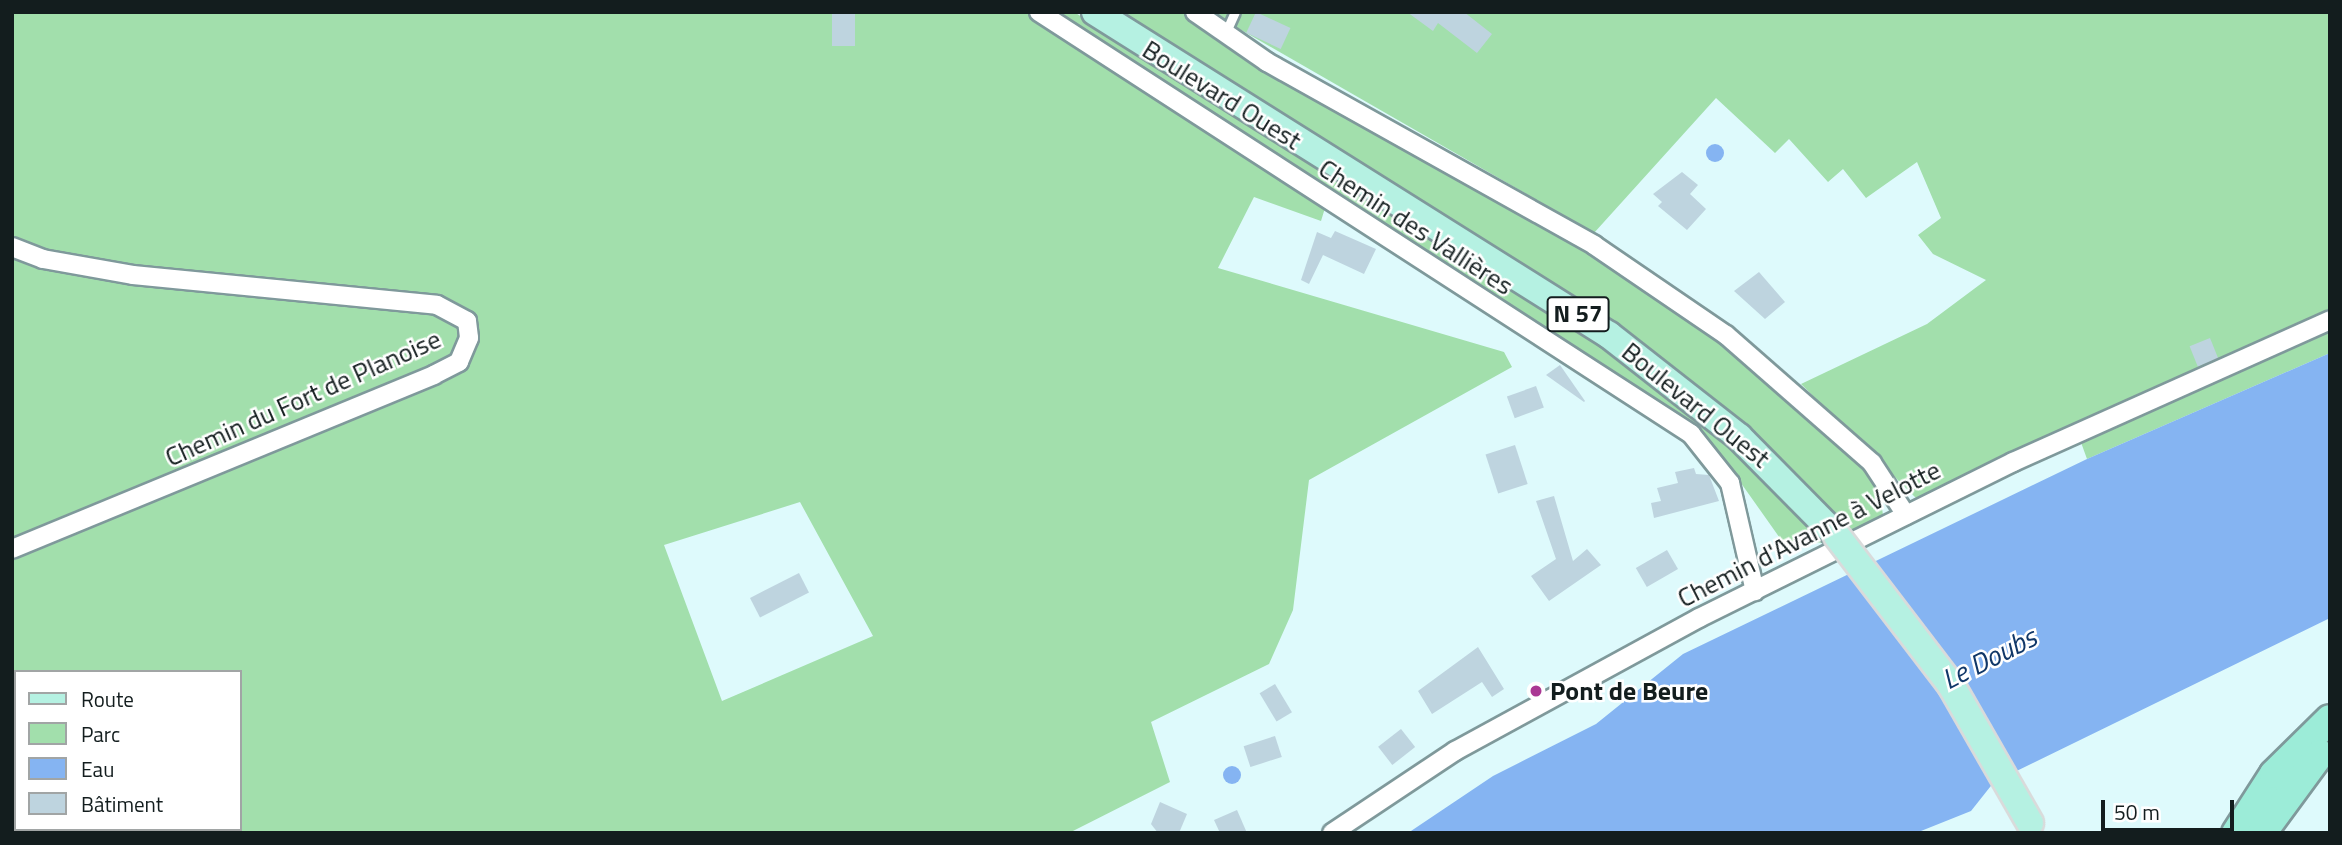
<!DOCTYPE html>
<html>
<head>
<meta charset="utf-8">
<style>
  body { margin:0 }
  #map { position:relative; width:2342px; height:845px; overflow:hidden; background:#defafc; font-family:"Titillium Web",sans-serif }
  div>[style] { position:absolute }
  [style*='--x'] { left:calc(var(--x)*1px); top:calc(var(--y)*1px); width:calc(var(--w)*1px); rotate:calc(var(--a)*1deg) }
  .green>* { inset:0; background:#a2dfac }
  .water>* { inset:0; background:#85b4f2 }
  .round { border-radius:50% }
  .building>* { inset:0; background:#bed4df; transform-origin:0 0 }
  .roads { filter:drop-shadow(2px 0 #7f999b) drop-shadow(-2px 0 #7f999b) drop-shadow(0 2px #7f999b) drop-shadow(0 -2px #7f999b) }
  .service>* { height:9px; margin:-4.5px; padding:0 4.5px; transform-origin:4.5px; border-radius:4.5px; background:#fff }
  .minor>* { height:18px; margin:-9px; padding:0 9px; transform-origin:9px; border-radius:9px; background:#fff }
  .primary>* { height:26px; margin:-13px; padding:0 13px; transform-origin:13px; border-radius:13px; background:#b5f1e2 }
  .trunk>* { height:28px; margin:-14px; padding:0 14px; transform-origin:14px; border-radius:14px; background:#9cecd8 }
  .bridges { filter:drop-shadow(2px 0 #d9dbdb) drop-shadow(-2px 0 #d9dbdb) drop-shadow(0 2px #d9dbdb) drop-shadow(0 -2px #d9dbdb) }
  .primary-bridge>* { height:26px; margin:-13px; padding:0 13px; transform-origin:13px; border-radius:13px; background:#b5f1e2 }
  .dots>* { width:19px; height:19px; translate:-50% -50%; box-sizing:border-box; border:4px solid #fff; border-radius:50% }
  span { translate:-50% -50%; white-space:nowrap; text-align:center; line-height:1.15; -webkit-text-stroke:5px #fff; paint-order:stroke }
  .shield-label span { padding:2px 5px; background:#fff; border:2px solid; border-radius:5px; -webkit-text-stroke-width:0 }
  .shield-label { font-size:24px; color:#131d1e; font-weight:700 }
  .street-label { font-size:26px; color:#131d1e }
  .poi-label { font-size:26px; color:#131d1e; font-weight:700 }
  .left { translate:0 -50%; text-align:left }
  .water-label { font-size:28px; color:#103768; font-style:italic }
  .frame { position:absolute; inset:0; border:14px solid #131d1e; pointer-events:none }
  .legend { position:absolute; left:14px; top:670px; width:228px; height:161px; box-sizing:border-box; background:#fff; border:2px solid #a1a5a5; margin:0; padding:9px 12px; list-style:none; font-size:21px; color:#131d1e }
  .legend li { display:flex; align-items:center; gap:14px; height:35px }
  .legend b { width:35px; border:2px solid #a1a5a5 }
  .scale { position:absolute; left:2101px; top:800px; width:133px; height:32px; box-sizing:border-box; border:4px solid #131d1e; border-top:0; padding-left:9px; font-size:21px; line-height:24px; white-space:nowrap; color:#131d1e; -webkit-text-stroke:5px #fff; paint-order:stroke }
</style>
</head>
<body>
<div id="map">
  <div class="green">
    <div style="clip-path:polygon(evenodd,12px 12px,1030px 12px,1325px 208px,1321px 221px,1254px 197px,1218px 268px,1504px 352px,1512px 367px,1309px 480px,1293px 610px,1269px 664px,1151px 722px,1170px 782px,1069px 833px,12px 833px,12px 12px,800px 502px,873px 636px,722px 701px,664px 545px,800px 502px,12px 12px,16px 672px,240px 672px,240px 829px,16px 829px,16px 672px)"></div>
    <div style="clip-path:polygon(1051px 12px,1074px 12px,1560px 316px,1745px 456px,1828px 543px,1782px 541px,1714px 445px)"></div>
    <div style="clip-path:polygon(1117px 12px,1183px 12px,1221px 42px,1585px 249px,1741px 354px,1842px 443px,1878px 482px,1883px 515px,1846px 533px,1769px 448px,1581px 301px)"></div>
    <div style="clip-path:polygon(1210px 12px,2330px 12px,2330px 353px,2087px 459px,2074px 423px,1918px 500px,1801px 384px,1927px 324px,1986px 280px,1933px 254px,1918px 235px,1941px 218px,1917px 162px,1866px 198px,1843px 169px,1828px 182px,1789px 139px,1775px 153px,1716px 98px,1594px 233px)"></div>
  </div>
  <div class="water">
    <div class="round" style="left:1706px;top:144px;width:18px;height:18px"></div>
    <div style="clip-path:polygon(2330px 353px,2330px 618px,1994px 782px,1971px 811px,1916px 833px,1408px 833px,1493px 776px,1596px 724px,1683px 654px,2087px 459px)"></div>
    <div class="round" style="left:1223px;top:766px;width:18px;height:18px"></div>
  </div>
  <div class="building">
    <div style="left:832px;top:12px;width:23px;height:34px"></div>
    <div style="left:1256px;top:12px;width:38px;height:23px;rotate:25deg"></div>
    <div style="clip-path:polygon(1407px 12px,1464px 12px,1492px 34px,1477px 53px,1438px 23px,1433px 31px)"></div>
    <div style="clip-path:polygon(1682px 172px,1698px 185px,1690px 194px,1706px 209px,1687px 230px,1658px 206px,1662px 202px,1653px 194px)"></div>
    <div style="clip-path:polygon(1335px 231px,1376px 249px,1364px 274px,1323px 255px,1309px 284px,1301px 280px,1317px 232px,1331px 238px)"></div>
    <div style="clip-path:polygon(1759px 272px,1785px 302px,1765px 319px,1734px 291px)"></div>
    <div style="left:2210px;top:338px;width:22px;height:22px;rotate:68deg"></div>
    <div style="clip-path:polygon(1560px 365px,1585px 401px,1584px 402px,1546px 375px)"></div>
    <div style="left:1536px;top:386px;width:23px;height:31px;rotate:70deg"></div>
    <div style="left:1515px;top:445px;width:41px;height:31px;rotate:72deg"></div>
    <div style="clip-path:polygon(1694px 468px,1696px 474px,1709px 475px,1719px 501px,1654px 518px,1651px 503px,1661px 501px,1657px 488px,1678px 483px,1675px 472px)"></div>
    <div style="clip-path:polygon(1554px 496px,1573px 561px,1587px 549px,1601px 565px,1549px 601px,1531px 576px,1556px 559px,1536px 501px)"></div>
    <div style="left:1667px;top:550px;width:22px;height:36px;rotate:60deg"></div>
    <div style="left:799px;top:573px;width:22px;height:55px;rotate:63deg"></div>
    <div style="clip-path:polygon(1478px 647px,1504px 689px,1492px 697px,1482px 682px,1432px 714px,1418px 691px)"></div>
    <div style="left:1275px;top:684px;width:33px;height:18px;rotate:59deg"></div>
    <div style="left:1401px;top:729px;width:23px;height:29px;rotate:52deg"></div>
    <div style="left:1275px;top:736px;width:22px;height:33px;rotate:72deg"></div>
    <div style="clip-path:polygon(1160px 802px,1187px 814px,1179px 833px,1158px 833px,1151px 824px)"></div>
    <div style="clip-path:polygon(1237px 810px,1247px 833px,1220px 833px,1214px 820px)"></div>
  </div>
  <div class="roads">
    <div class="service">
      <div style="--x:1225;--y:34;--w:24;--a:-66"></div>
    </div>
    <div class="minor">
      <div style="--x:1039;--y:12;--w:777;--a:32.91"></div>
      <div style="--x:1691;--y:434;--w:63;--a:51.5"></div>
      <div style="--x:1730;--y:483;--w:111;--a:77"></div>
      <div style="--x:1195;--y:12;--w:88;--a:34.8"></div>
      <div style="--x:1267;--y:62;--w:375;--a:29.2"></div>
      <div style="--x:1594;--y:245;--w:160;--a:34.3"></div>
      <div style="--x:1726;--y:335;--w:194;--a:41.2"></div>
      <div style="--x:1872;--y:463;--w:62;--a:56.8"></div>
      <div style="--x:12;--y:247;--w:33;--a:21"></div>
      <div style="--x:43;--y:259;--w:91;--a:10.1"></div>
      <div style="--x:133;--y:275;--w:305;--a:5.6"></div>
      <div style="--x:437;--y:305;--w:34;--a:28"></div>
      <div style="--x:467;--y:321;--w:17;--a:83"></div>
      <div style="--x:469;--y:338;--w:26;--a:113"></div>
      <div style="--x:459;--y:362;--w:28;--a:153"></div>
      <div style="--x:434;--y:375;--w:456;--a:157.6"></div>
      <div style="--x:1332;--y:833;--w:148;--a:-33.7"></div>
      <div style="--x:1455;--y:751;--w:278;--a:-28.6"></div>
      <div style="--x:1699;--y:618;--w:351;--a:-26.4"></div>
      <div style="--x:2013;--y:462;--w:347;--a:-24.1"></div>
    </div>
    <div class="primary">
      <div style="--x:1095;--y:12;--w:607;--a:32.15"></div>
      <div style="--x:1609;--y:335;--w:165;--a:38.1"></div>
      <div style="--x:1739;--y:437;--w:139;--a:45.3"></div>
    </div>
    <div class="trunk">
      <div style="--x:2236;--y:833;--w:70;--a:-57.2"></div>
      <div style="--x:2274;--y:774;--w:78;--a:-44.5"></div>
      <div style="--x:2262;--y:833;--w:98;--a:-53.7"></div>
    </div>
  </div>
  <div class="bridges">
    <div class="primary-bridge">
      <div style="--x:1837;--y:536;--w:188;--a:52.6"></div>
      <div style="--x:1951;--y:685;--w:159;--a:60.2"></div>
    </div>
  </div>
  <div class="dots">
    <div style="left:1536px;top:691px;background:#aa3894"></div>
  </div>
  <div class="shield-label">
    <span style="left:1578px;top:314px">N 57</span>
  </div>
  <div class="street-label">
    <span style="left:1222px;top:95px;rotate:32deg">Boulevard Ouest</span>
    <span style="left:1416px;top:227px;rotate:33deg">Chemin des Vallières</span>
    <span style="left:303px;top:398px;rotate:-24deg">Chemin du Fort de Planoise</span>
    <span style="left:1696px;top:405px;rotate:39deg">Boulevard Ouest</span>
    <span style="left:1809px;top:534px;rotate:-27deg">Chemin d'Avanne à Velotte</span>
  </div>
  <div class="poi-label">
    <span class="left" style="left:1550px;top:691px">Pont de Beure</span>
  </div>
  <div class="water-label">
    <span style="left:1989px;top:658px;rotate:-27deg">Le Doubs</span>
  </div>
  <div class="frame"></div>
  <ul class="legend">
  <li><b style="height:9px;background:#b5f1e2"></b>Route</li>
  <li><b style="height:19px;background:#a2dfac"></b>Parc</li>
  <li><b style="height:19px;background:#85b4f2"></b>Eau</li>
  <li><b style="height:19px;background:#bed4df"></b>Bâtiment</li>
  </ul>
  <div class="scale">50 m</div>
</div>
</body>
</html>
